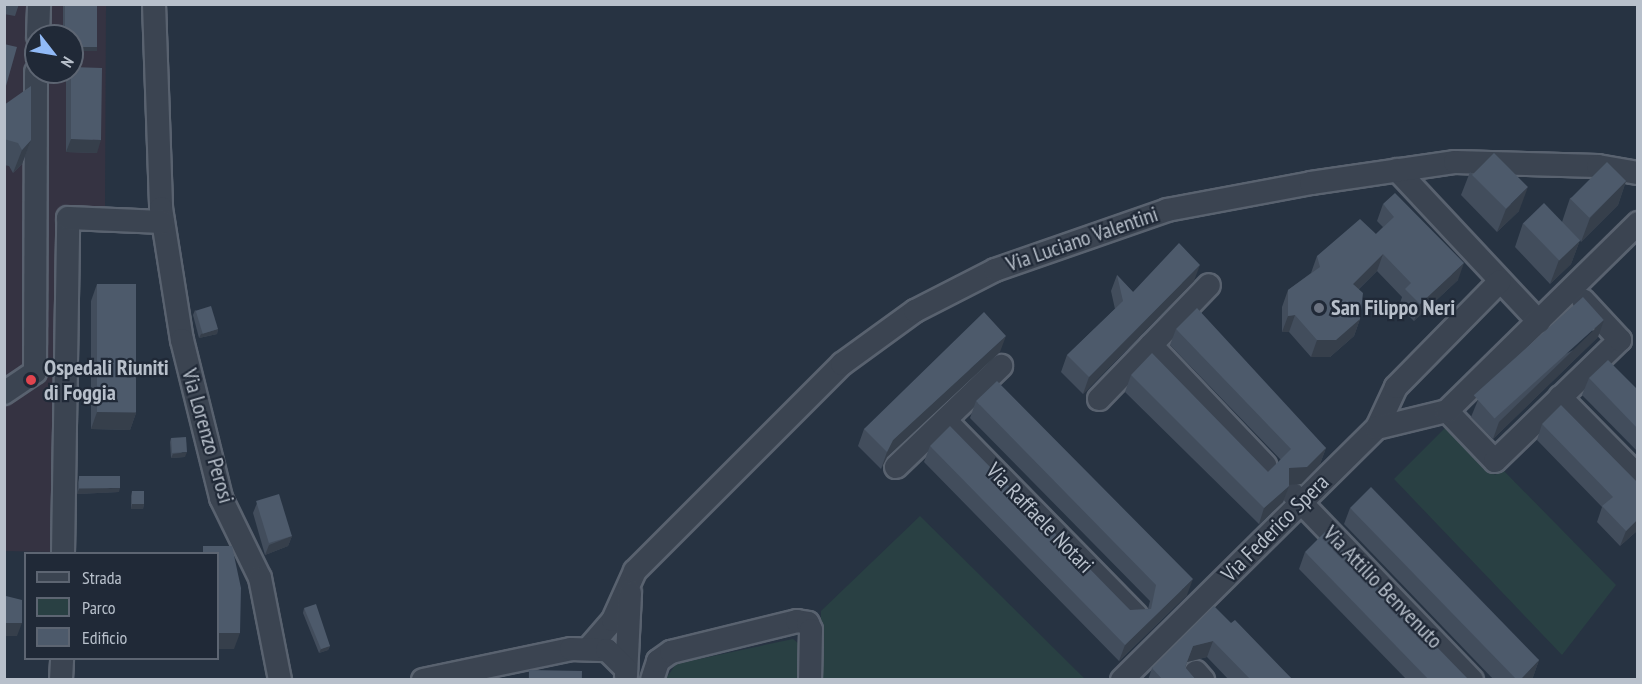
<!DOCTYPE html>
<html>
<head>
<meta charset="utf-8">
<style>
  body { margin:0 }
  #map { position:relative; width:1642px; height:684px; overflow:hidden; background:#273342; font-family:"PT Sans Narrow",sans-serif }
  div>[style] { position:absolute }
  [style*='--x'] { left:calc(var(--x)*1px); top:calc(var(--y)*1px); width:calc(var(--w)*1px); rotate:calc(var(--a)*1deg) }
  .medical>* { inset:0; background:#353342 }
  .green>* { inset:0; background:#294043 }
  .roads { filter:drop-shadow(2px 0 #59626f) drop-shadow(-2px 0 #59626f) drop-shadow(0 2px #59626f) drop-shadow(0 -2px #59626f) }
  .minor>* { height:22px; margin:-11px; padding:0 11px; transform-origin:11px; border-radius:11px; background:#3b4451 }
  .wall>* { inset:0; background:#424d5c }
  .shaded-wall>* { inset:0; background:#363f4b; transform-origin:0 0 }
  .building>* { inset:0; background:#4d5a6b; transform-origin:0 0 }
  .dots>* { width:16px; height:16px; translate:-50% -50%; box-sizing:border-box; border:3px solid #202937; border-radius:50% }
  span { translate:-50% -50%; white-space:nowrap; text-align:center; line-height:1.15; -webkit-text-stroke:4.5px #202937; paint-order:stroke }
  .street-label { font-size:22px; color:#b8c0cb }
  .poi-label { font-size:22px; color:#b8c0cb; font-weight:700 }
  .left { translate:0 -50%; text-align:left }
  .frame { position:absolute; inset:0; border:6px solid #b8c0cb; pointer-events:none }
  .legend { position:absolute; left:24px; top:552px; width:195px; height:108px; box-sizing:border-box; background:#202937; border:2px solid #5d6572; margin:0; padding:8px 10px; list-style:none; font-size:18px; color:#b8c0cb }
  .legend li { display:flex; align-items:center; gap:12px; height:30px }
  .legend b { width:30px; border:2px solid #5d6572 }
  .north { position:absolute; left:24px; top:24px; width:60px; height:60px; box-sizing:border-box; background:#202937; border:2px solid #5d6572; border-radius:50%; rotate:121deg; font-size:16px; font-weight:700; line-height:24px; text-align:center; color:#b8c0cb }
  .north::after { content:''; display:block; margin:auto; width:21px; height:27px; background:#91baf7; clip-path:polygon(50% 0,100% 100%,50% 72%,0 100%) }
</style>
</head>
<body>
<div id="map">
  <div class="medical">
    <div style="clip-path:polygon(evenodd,5px 5px,106px 5px,105px 210px,64px 209px,53px 552px,5px 551px,5px 5px,36px 36px,72px 36px,72px 72px,36px 72px,36px 36px)"></div>
  </div>
  <div class="green">
    <div style="clip-path:polygon(1448px 425px,1495px 475px,1503px 470px,1616px 585px,1562px 655px,1394px 479px)"></div>
    <div style="clip-path:polygon(920px 516px,1085px 679px,820px 680px,821px 611px)"></div>
    <div style="clip-path:polygon(793px 639px,799px 644px,799px 679px,665px 680px,676px 664px)"></div>
  </div>
  <div class="roads">
    <div class="minor">
      <div style="--x:154;--y:4;--w:204;--a:88"></div>
      <div style="--x:161;--y:208;--w:134;--a:81"></div>
      <div style="--x:182;--y:340;--w:163;--a:76.1"></div>
      <div style="--x:221;--y:498;--w:89;--a:64"></div>
      <div style="--x:260;--y:578;--w:104;--a:78.9"></div>
      <div style="--x:38;--y:36;--w:32;--a:-88"></div>
      <div style="--x:1397;--y:170;--w:208;--a:46.9"></div>
      <div style="--x:1151;--y:345;--w:166;--a:46.5"></div>
      <div style="--x:4;--y:393;--w:37;--a:-34"></div>
      <div style="--x:35;--y:372;--w:300;--a:-89.8"></div>
      <div style="--x:1560;--y:397;--w:111;--a:45.4"></div>
      <div style="--x:1099;--y:399;--w:158;--a:-46"></div>
      <div style="--x:1447;--y:411;--w:69;--a:46.2"></div>
      <div style="--x:1495;--y:461;--w:174;--a:-44.1"></div>
      <div style="--x:1620;--y:340;--w:54;--a:-132.8"></div>
      <div style="--x:945;--y:420;--w:273;--a:45.6"></div>
      <div style="--x:1377;--y:428;--w:45;--a:-65.1"></div>
      <div style="--x:1396;--y:387;--w:148;--a:-45.5"></div>
      <div style="--x:896;--y:467;--w:146;--a:-43.9"></div>
      <div style="--x:1293;--y:494;--w:258;--a:46.1"></div>
      <div style="--x:63;--y:554;--w:336;--a:-89.1"></div>
      <div style="--x:68;--y:218;--w:95;--a:2.4"></div>
      <div style="--x:588;--y:649;--w:38;--a:-49"></div>
      <div style="--x:613;--y:620;--w:54;--a:-65.8"></div>
      <div style="--x:635;--y:571;--w:293;--a:-45"></div>
      <div style="--x:842;--y:364;--w:90;--a:-36"></div>
      <div style="--x:915;--y:311;--w:90;--a:-27.1"></div>
      <div style="--x:995;--y:270;--w:182;--a:-19.2"></div>
      <div style="--x:1167;--y:210;--w:147;--a:-10.6"></div>
      <div style="--x:1311;--y:183;--w:146;--a:-8.3"></div>
      <div style="--x:1455;--y:162;--w:143;--a:1.6"></div>
      <div style="--x:1598;--y:166;--w:41;--a:9.9"></div>
      <div style="--x:1196;--y:672;--w:11;--a:49"></div>
      <div style="--x:626;--y:676;--w:83;--a:-87.2"></div>
      <div style="--x:61;--y:680;--w:22;--a:-87"></div>
      <div style="--x:423;--y:680;--w:151;--a:-11.8"></div>
      <div style="--x:571;--y:649;--w:36;--a:2"></div>
      <div style="--x:607;--y:650;--w:27;--a:45"></div>
      <div style="--x:652;--y:680;--w:20;--a:-72"></div>
      <div style="--x:658;--y:661;--w:16;--a:-35"></div>
      <div style="--x:671;--y:652;--w:130;--a:-13.8"></div>
      <div style="--x:797;--y:621;--w:11;--a:10"></div>
      <div style="--x:808;--y:623;--w:8;--a:67"></div>
      <div style="--x:811;--y:630;--w:50;--a:91.1"></div>
      <div style="--x:1122;--y:680;--w:359;--a:-44.7"></div>
      <div style="--x:1377;--y:428;--w:72;--a:-13.7"></div>
      <div style="--x:1447;--y:411;--w:268;--a:-44.5"></div>
    </div>
  </div>
  <div class="wall">
    <div style="clip-path:polygon(4px 4px,19px 4px,15px 16px,4px 14px)"></div>
    <div style="clip-path:polygon(63px 4px,97px 4px,95px 51px,72px 36px,63px 36px)"></div>
    <div style="clip-path:polygon(69px 72px,72px 72px,97px 153px,66px 152px,66px 80px)"></div>
    <div style="clip-path:polygon(4px 105px,31px 140px,22px 164px,13px 173px,9px 166px,4px 165px)"></div>
    <div style="clip-path:polygon(1470px 172px,1519px 211px,1497px 232px,1461px 195px)"></div>
    <div style="clip-path:polygon(1626px 181px,1618px 205px,1581px 242px,1580px 240px,1571px 264px,1550px 284px,1515px 247px,1523px 223px,1562px 222px,1570px 198px)"></div>
    <div style="clip-path:polygon(1383px 204px,1458px 280px,1414px 321px,1399px 306px,1402px 297px,1377px 271px,1359px 289px,1360px 319px,1354px 336px,1330px 357px,1311px 357px,1289px 332px,1282px 332px,1282px 307px,1288px 290px,1311px 273px,1317px 256px,1376px 234px,1383px 227px,1377px 221px)"></div>
    <div style="clip-path:polygon(1117px 275px,1133px 292px,1194px 281px,1083px 394px,1061px 372px,1067px 355px,1115px 309px,1111px 291px)"></div>
    <div style="clip-path:polygon(97px 284px,136px 413px,130px 430px,91px 429px,91px 301px)"></div>
    <div style="clip-path:polygon(195px 310px,218px 329px,217px 334px,199px 338px,193px 315px)"></div>
    <div style="clip-path:polygon(1176px 329px,1326px 448px,1320px 464px,1301px 484px,1289px 484px,1283px 502px,1259px 524px,1125px 392px,1131px 375px,1268px 472px,1281px 460px,1170px 345px)"></div>
    <div style="clip-path:polygon(1598px 337px,1493px 439px,1471px 417px,1478px 400px)"></div>
    <div style="clip-path:polygon(1000px 352px,887px 457px,881px 469px,858px 446px,864px 429px)"></div>
    <div style="clip-path:polygon(1589px 378px,1638px 390px,1638px 452px,1582px 395px)"></div>
    <div style="clip-path:polygon(976px 401px,1187px 595px,1119px 661px,924px 462px,930px 446px,1130px 610px,1148px 609px,1150px 601px,970px 418px)"></div>
    <div style="clip-path:polygon(1542px 424px,1638px 483px,1638px 530px,1620px 546px,1597px 522px,1602px 507px,1537px 440px)"></div>
    <div style="clip-path:polygon(171px 438px,185px 457px,171px 458px,170px 442px)"></div>
    <div style="clip-path:polygon(79px 478px,119px 492px,77px 494px,78px 482px)"></div>
    <div style="clip-path:polygon(132px 491px,144px 504px,143px 509px,131px 509px,131px 496px)"></div>
    <div style="clip-path:polygon(257px 503px,292px 536px,288px 546px,265px 555px,253px 513px)"></div>
    <div style="clip-path:polygon(1350px 508px,1539px 660px,1533px 677px,1531px 680px,1494px 680px,1344px 524px)"></div>
    <div style="clip-path:polygon(1305px 552px,1469px 680px,1407px 680px,1299px 569px)"></div>
    <div style="clip-path:polygon(304px 608px,330px 646px,328px 650px,319px 653px,303px 613px)"></div>
    <div style="clip-path:polygon(1231px 623px,1293px 680px,1229px 680px,1207px 657px,1187px 662px,1185px 668px,1196px 680px,1148px 680px,1152px 668px)"></div>
  </div>
  <div class="shaded-wall">
    <div style="left:72px;top:47px;width:25px;height:4px"></div>
    <div style="clip-path:polygon(71px 139px,101px 140px,97px 153px,66px 152px)"></div>
    <div style="clip-path:polygon(31px 140px,22px 164px,13px 173px,22px 150px)"></div>
    <div style="clip-path:polygon(1626px 181px,1618px 205px,1581px 242px,1590px 218px)"></div>
    <div style="clip-path:polygon(1528px 187px,1519px 211px,1497px 232px,1506px 209px)"></div>
    <div style="clip-path:polygon(1580px 240px,1571px 264px,1550px 284px,1559px 260px)"></div>
    <div style="clip-path:polygon(1383px 254px,1377px 271px,1347px 300px,1353px 284px)"></div>
    <div style="clip-path:polygon(1464px 263px,1458px 280px,1414px 321px,1420px 304px)"></div>
    <div style="clip-path:polygon(1200px 265px,1194px 281px,1083px 394px,1089px 377px)"></div>
    <div style="clip-path:polygon(1295px 315px,1289px 332px,1282px 332px,1288px 316px)"></div>
    <div style="clip-path:polygon(1360px 319px,1354px 336px,1330px 357px,1311px 357px,1317px 340px)"></div>
    <div style="clip-path:polygon(1604px 320px,1598px 337px,1493px 439px,1499px 422px)"></div>
    <div style="clip-path:polygon(218px 329px,217px 334px,199px 338px,201px 334px)"></div>
    <div style="clip-path:polygon(1006px 336px,1000px 352px,887px 457px,881px 469px,887px 452px,893px 440px)"></div>
    <div style="clip-path:polygon(97px 412px,136px 413px,130px 430px,91px 429px)"></div>
    <div style="clip-path:polygon(1326px 448px,1320px 464px,1301px 484px,1283px 485px,1289px 468px)"></div>
    <div style="clip-path:polygon(187px 452px,185px 457px,171px 458px,173px 454px)"></div>
    <div style="clip-path:polygon(1289px 486px,1283px 502px,1259px 524px,1264px 508px)"></div>
    <div style="clip-path:polygon(120px 488px,119px 492px,77px 494px,79px 489px)"></div>
    <div style="clip-path:polygon(132px 504px,144px 504px,143px 509px,131px 509px)"></div>
    <div style="clip-path:polygon(1638px 519px,1638px 530px,1620px 546px,1626px 531px)"></div>
    <div style="clip-path:polygon(292px 536px,288px 546px,265px 555px,269px 545px)"></div>
    <div style="clip-path:polygon(1193px 579px,1187px 595px,1119px 661px,1125px 645px)"></div>
    <div style="clip-path:polygon(4px 623px,22px 623px,17px 636px,4px 636px)"></div>
    <div style="clip-path:polygon(218px 633px,240px 633px,234px 649px,218px 649px)"></div>
    <div style="clip-path:polygon(1213px 641px,1207px 657px,1187px 662px,1193px 646px)"></div>
    <div style="clip-path:polygon(330px 646px,328px 650px,319px 653px,321px 649px)"></div>
    <div style="clip-path:polygon(1539px 660px,1533px 677px,1531px 680px,1520px 680px)"></div>
  </div>
  <div class="building">
    <div style="clip-path:polygon(65px 4px,97px 4px,97px 47px,72px 47px,72px 36px,65px 36px)"></div>
    <div style="clip-path:polygon(4px 44px,17px 47px,4px 93px)"></div>
    <div style="clip-path:polygon(72px 67px,102px 68px,101px 140px,71px 139px,71px 72px,72px 72px)"></div>
    <div style="clip-path:polygon(31px 86px,31px 140px,22px 150px,18px 143px,4px 139px,4px 105px)"></div>
    <div style="left:1494px;top:153px;width:48px;height:31px;rotate:45deg"></div>
    <div style="left:1607px;top:162px;width:27px;height:52px;rotate:45deg"></div>
    <div style="clip-path:polygon(1395px 193px,1464px 263px,1420px 304px,1405px 289px,1411px 283px,1383px 254px,1353px 284px,1363px 293px,1360px 319px,1336px 340px,1317px 340px,1295px 315px,1288px 316px,1288px 290px,1320px 267px,1317px 256px,1360px 219px,1376px 234px,1394px 217px,1383px 204px)"></div>
    <div style="left:1544px;top:203px;width:52px;height:29px;rotate:46deg"></div>
    <div style="clip-path:polygon(1179px 243px,1200px 265px,1089px 377px,1067px 355px,1123px 301px,1117px 275px,1133px 292px)"></div>
    <div style="left:97px;top:284px;width:39px;height:128px"></div>
    <div style="left:1583px;top:297px;width:31px;height:147px;rotate:48deg"></div>
    <div style="left:211px;top:306px;width:24px;height:16px;rotate:73deg"></div>
    <div style="clip-path:polygon(1197px 308px,1326px 448px,1307px 467px,1289px 468px,1289px 486px,1264px 508px,1131px 375px,1152px 353px,1268px 472px,1291px 449px,1176px 329px)"></div>
    <div style="clip-path:polygon(984px 312px,1006px 336px,893px 440px,887px 452px,864px 429px)"></div>
    <div style="clip-path:polygon(1608px 360px,1638px 390px,1638px 429px,1589px 378px)"></div>
    <div style="clip-path:polygon(997px 381px,1193px 579px,1125px 645px,930px 446px,950px 426px,1130px 610px,1151px 609px,1156px 585px,976px 401px)"></div>
    <div style="clip-path:polygon(1561px 405px,1638px 483px,1638px 519px,1626px 531px,1602px 506px,1613px 497px,1542px 424px)"></div>
    <div style="left:186px;top:437px;width:15px;height:15px;rotate:86deg"></div>
    <div style="left:120px;top:476px;width:12px;height:41px;rotate:90deg"></div>
    <div style="clip-path:polygon(1371px 487px,1539px 660px,1520px 680px,1517px 680px,1350px 508px)"></div>
    <div style="left:132px;top:491px;width:12px;height:13px"></div>
    <div style="left:279px;top:494px;width:44px;height:24px;rotate:73deg"></div>
    <div style="clip-path:polygon(1325px 532px,1469px 680px,1429px 680px,1305px 552px)"></div>
    <div style="clip-path:polygon(203px 546px,232px 546px,241px 588px,240px 633px,218px 633px,218px 554px,203px 554px)"></div>
    <div style="clip-path:polygon(4px 567px,6px 567px,6px 596px,22px 600px,22px 623px,4px 623px)"></div>
    <div style="clip-path:polygon(316px 604px,330px 646px,321px 649px,304px 608px)"></div>
    <div style="clip-path:polygon(1214px 606px,1231px 623px,1235px 620px,1293px 680px,1251px 680px,1213px 641px,1193px 646px,1185px 667px,1196px 680px,1163px 680px,1152px 668px)"></div>
    <div style="left:529px;top:670px;width:53px;height:10px;rotate:1deg"></div>
  </div>
  <div class="dots">
    <div style="left:1319px;top:308px;background:#6b7280"></div>
    <div style="left:31px;top:380px;background:#e0444e"></div>
  </div>
  <div class="street-label">
    <span style="left:1082px;top:239px;rotate:-19deg">Via Luciano Valentini</span>
    <span style="left:208px;top:436px;rotate:74deg">Via Lorenzo Perosi</span>
    <span style="left:1040px;top:518px;rotate:46deg">Via Raffaele Notari</span>
    <span style="left:1275px;top:528px;rotate:-45deg">Via Federico Spera</span>
    <span style="left:1383px;top:587px;rotate:46deg">Via Attilio Benvenuto</span>
  </div>
  <div class="poi-label">
    <span class="left" style="left:1331px;top:308px">San Filippo Neri</span>
    <span class="left" style="left:44px;top:380px">Ospedali Riuniti<br>di Foggia</span>
  </div>
  <div class="frame"></div>
  <ul class="legend">
  <li><b style="height:8px;background:#3b4451"></b>Strada</li>
  <li><b style="height:16px;background:#294043"></b>Parco</li>
  <li><b style="height:16px;background:#4d5a6b"></b>Edificio</li>
  </ul>
  <div class="north">N</div>
</div>
</body>
</html>
